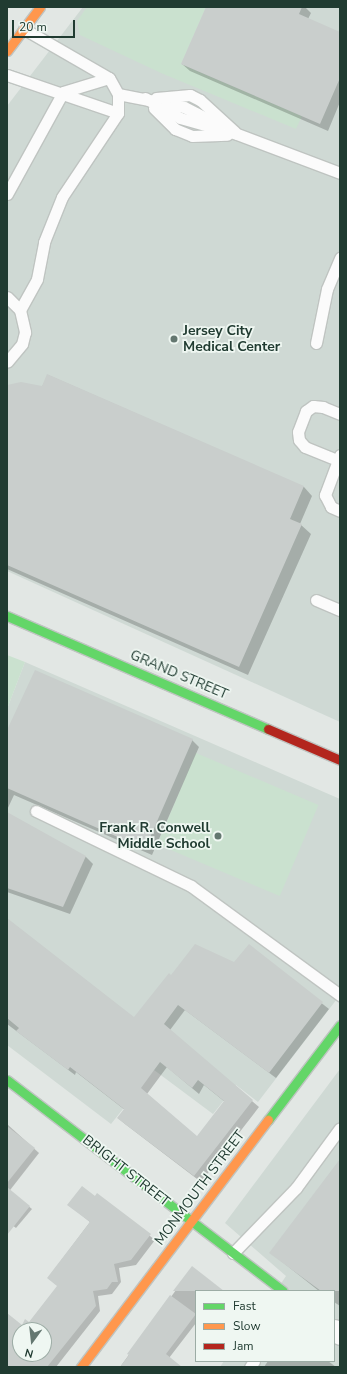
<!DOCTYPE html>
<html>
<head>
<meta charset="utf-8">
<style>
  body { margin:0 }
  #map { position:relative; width:347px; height:1374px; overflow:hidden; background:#e2e7e4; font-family:"Nunito Sans",sans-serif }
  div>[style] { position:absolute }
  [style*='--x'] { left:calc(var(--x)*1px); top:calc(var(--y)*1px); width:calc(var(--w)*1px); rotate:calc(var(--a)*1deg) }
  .built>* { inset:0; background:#cfd9d4 }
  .green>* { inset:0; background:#cae1cf; transform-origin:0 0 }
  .shadow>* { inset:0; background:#0003 }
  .building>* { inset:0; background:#c9cecc }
  .roads { filter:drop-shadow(1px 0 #bfc4c1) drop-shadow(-1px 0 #bfc4c1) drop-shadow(0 1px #bfc4c1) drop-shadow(0 -1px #bfc4c1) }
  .lane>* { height:11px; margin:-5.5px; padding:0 5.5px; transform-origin:5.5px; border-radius:5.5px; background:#fbfbfb }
  .street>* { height:21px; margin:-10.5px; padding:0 10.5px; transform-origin:10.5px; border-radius:10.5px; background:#fbfbfb }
  .fast>* { height:9px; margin:-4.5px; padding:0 4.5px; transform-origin:4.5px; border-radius:4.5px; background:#63d668 }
  .slow>* { height:9px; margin:-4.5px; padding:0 4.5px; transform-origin:4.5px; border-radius:4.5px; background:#ff974d }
  .jam>* { height:9px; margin:-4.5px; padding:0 4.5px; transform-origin:4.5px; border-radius:4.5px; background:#b3261e }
  .dots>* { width:11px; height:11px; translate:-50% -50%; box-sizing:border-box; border:2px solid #eff7f2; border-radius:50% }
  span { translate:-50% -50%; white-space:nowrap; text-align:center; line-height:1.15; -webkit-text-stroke:3.5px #eff7f2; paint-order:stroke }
  .poi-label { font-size:14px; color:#203b31; font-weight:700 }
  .left { translate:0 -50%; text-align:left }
  .right { translate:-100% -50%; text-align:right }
  .street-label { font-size:14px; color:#203b31 }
  .frame { position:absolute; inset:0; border:8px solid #203b31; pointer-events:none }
  .legend { position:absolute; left:195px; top:1290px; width:140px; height:72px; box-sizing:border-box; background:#eff7f2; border:1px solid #9caca5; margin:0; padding:5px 7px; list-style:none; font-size:12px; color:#203b31 }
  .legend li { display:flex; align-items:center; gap:8px; height:20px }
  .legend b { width:20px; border:1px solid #9caca5 }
  .north { position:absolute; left:12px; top:1322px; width:40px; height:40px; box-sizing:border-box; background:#eff7f2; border:1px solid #9caca5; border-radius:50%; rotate:195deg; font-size:11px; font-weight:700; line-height:16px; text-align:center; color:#203b31 }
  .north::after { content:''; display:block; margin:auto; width:14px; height:18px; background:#647770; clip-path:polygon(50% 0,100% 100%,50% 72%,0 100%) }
  .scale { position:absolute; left:12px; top:20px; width:63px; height:18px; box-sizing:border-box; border:2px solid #203b31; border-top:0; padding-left:5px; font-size:12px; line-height:14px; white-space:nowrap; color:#203b31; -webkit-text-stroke:3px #eff7f2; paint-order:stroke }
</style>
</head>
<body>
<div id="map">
  <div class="built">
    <div style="clip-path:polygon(83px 7px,340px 7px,340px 722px,7px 571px,7px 106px)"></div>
    <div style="clip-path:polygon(25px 662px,340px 799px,340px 995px,258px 1102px,236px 1085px,213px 1114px,154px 1070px,111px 1124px,7px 1045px,7px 709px)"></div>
    <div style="clip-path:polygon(340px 1069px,340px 1367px,220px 1367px,224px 1361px,334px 1361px,334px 1291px,276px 1291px,286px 1276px,225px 1223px)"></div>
  </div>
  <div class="green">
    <div style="clip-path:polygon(87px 7px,206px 7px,181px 64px,302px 116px,296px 129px,161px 73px,80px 35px,77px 21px)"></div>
    <div style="clip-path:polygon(7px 655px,25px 662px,7px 709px)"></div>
    <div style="left:196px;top:753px;width:133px;height:99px;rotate:23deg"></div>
  </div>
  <div class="shadow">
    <div style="clip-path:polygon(207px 7px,305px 7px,311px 13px,308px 19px,340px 33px,340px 102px,328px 131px,190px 71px,182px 64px)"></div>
    <div style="clip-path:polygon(48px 375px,304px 487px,312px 496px,300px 524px,311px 534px,248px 675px,7px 569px,7px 388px,42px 387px)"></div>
    <div style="clip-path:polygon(7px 733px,192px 740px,199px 747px,152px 855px,14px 795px,7px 810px)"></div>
    <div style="clip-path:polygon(7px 813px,86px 857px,93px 864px,70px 914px,7px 892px)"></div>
    <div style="clip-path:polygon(evenodd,7px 919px,134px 1018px,172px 977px,234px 964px,249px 946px,329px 1009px,276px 1078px,185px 1010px,170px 1030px,259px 1107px,201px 1182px,125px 1124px,118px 1118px,125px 1110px,76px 1072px,75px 1075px,7px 1024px,7px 919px,167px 1067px,199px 1094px,204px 1085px,225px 1102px,197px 1137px,147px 1094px,167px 1067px)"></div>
    <div style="clip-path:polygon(7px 1124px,39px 1153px,7px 1194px)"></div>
    <div style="clip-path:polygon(340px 1160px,340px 1306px,334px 1302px,334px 1291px,319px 1291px,271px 1253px)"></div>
    <div style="clip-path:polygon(evenodd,98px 1195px,155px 1240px,136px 1265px,119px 1268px,121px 1282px,112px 1294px,98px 1296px,100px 1311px,56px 1367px,7px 1367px,7px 1315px,22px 1326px,29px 1323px,58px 1286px,48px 1278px,90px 1222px,69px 1205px,98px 1195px,20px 1330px,44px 1330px,44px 1354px,20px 1354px,20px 1330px)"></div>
    <div style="clip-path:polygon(17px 1197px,32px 1209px,16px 1228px,7px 1221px,7px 1209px)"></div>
    <div style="clip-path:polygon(192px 1268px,222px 1291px,196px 1291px,196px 1323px,169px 1358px,176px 1367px,120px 1367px)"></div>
    <div style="clip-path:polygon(268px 1361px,328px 1361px,336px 1367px,264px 1367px)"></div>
  </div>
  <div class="building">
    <div style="clip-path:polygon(206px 7px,302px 7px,299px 14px,340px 32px,340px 78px,320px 124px,181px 64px)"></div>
    <div style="clip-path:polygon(47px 374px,304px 486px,290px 519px,302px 524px,239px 667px,7px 565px,7px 385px,21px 382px,42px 386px)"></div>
    <div style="clip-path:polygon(35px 670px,193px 739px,145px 849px,7px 788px,7px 730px)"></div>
    <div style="clip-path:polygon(7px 812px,86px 856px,63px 907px,7px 888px)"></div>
    <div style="clip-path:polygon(evenodd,7px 918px,134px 1017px,169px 973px,171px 975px,195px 944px,234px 962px,249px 944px,323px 1002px,269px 1073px,178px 1005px,164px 1024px,253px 1100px,194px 1176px,117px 1118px,124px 1109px,70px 1067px,68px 1070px,16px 1031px,19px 1028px,7px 1018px,7px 918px,160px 1062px,192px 1088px,198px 1080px,224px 1101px,197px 1136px,141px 1088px,160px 1062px)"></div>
    <div style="clip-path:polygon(7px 1126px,35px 1148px,7px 1183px)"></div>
    <div style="clip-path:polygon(340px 1159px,340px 1291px,321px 1291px,269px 1253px)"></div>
    <div style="clip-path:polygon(evenodd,82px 1186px,95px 1196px,97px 1193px,151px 1234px,131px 1260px,114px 1264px,118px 1282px,112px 1282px,107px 1289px,93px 1291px,96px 1306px,47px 1367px,7px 1367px,7px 1313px,22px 1325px,25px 1319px,29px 1322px,57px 1286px,47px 1278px,90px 1222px,67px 1205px,82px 1186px,20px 1330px,44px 1330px,44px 1354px,20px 1354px,20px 1330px)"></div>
    <div style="clip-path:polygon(7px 1187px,30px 1206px,7px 1235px)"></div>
    <div style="clip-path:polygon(192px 1266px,224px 1291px,173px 1291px)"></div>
    <div style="clip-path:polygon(170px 1295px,196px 1314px,166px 1354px,182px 1367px,120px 1367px,129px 1355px,127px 1354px)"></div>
  </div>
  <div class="roads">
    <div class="lane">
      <div style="--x:7;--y:75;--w:117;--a:18.9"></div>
      <div style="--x:118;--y:94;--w:67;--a:11.1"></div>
      <div style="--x:184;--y:107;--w:35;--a:27"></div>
      <div style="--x:145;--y:98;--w:40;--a:29.7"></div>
      <div style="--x:180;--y:118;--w:59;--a:15.7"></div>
      <div style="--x:237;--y:134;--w:110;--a:20.7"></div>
      <div style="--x:156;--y:98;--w:34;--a:-5"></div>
      <div style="--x:190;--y:95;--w:11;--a:27"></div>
      <div style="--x:200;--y:100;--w:47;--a:42.4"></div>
      <div style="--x:154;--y:108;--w:30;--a:45"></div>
      <div style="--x:175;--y:129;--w:18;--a:22"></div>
      <div style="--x:192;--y:136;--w:35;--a:-2"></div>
      <div style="--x:7;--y:194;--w:116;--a:-61.2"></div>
      <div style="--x:63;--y:92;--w:48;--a:-16.9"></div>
      <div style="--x:7;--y:297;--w:18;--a:45"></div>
      <div style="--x:20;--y:310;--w:23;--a:77"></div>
      <div style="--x:25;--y:332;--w:12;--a:104"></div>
      <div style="--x:22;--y:344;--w:23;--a:130"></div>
      <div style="--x:20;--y:310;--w:35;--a:-61"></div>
      <div style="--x:37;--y:279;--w:38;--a:-79"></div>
      <div style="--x:44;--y:242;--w:48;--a:-68.2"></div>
      <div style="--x:62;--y:197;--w:101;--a:-56.3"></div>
      <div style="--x:118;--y:113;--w:19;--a:-90"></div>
      <div style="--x:118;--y:94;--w:18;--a:-119"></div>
      <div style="--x:109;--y:78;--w:98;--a:-150"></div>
      <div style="--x:316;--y:343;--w:55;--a:-78.5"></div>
      <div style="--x:327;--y:289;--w:34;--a:-67"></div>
      <div style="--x:340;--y:414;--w:18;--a:-158"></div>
      <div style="--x:323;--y:407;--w:10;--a:-174"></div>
      <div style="--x:313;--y:406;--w:9;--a:144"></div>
      <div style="--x:306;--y:411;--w:22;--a:111"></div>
      <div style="--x:298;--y:432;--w:8;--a:83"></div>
      <div style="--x:299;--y:440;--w:9;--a:49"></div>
      <div style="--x:305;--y:447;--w:38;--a:22"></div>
      <div style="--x:340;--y:455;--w:43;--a:110.6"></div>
      <div style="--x:325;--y:495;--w:13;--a:63"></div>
      <div style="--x:331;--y:507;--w:10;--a:24"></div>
      <div style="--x:316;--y:600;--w:26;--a:23"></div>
      <div style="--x:36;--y:811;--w:172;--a:25.8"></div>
      <div style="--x:191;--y:886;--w:185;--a:36.2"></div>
      <div style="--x:233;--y:1253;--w:91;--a:-45.9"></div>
      <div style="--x:296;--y:1188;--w:74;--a:-53.7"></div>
      <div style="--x:250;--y:1367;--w:7;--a:-56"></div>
    </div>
    <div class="street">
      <div style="--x:334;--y:1330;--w:7;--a:34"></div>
    </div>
    <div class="fast">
      <div style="--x:7;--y:616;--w:284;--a:23.4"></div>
      <div style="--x:7;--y:1080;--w:347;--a:37.4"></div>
      <div style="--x:268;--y:1120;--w:119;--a:-52.8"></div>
    </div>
    <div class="slow">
      <div style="--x:7;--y:51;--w:55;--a:-53.1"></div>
      <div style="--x:81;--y:1367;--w:310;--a:-52.9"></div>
    </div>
    <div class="jam">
      <div style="--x:268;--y:729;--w:78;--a:23.3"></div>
    </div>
  </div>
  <div class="dots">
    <div style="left:174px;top:339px;background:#647770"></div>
    <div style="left:218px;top:836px;background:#647770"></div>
  </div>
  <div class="poi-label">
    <span class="left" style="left:183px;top:339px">Jersey City<br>Medical Center</span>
    <span class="right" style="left:210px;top:836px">Frank R. Conwell<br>Middle School</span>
  </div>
  <div class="street-label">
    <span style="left:179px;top:675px;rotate:23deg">GRAND STREET</span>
    <span style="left:126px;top:1171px;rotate:38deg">BRIGHT STREET</span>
    <span style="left:200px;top:1188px;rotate:-53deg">MONMOUTH STREET</span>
  </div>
  <div class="frame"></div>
  <ul class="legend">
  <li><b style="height:5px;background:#63d668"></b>Fast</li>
  <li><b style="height:5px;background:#ff974d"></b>Slow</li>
  <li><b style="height:5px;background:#b3261e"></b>Jam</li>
  </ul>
  <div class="north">N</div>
  <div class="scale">20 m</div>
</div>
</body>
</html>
